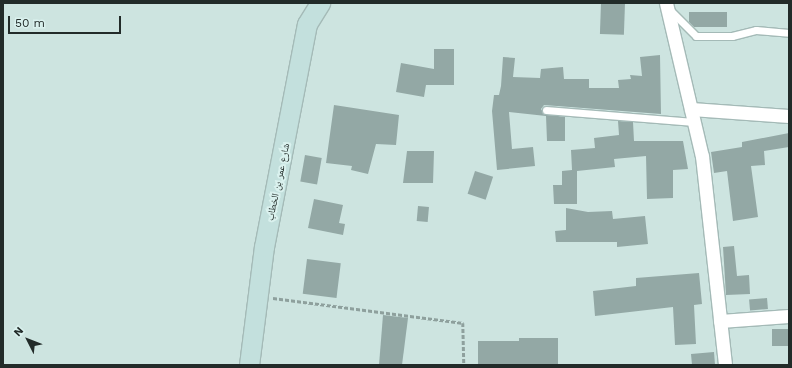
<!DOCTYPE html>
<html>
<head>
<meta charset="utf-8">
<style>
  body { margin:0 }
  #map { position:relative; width:792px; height:368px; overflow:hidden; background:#cde4e0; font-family:"Work Sans","Noto Naskh Arabic",sans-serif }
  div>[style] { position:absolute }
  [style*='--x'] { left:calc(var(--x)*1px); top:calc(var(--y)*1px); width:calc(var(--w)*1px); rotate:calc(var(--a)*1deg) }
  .building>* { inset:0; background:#93a8a5; transform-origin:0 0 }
  .path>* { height:2.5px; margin-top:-1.25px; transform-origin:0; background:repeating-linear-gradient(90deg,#8ea09d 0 4px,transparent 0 6px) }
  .roads { filter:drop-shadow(1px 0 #a4bab7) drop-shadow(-1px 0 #a4bab7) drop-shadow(0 1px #a4bab7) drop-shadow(0 -1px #a4bab7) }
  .lane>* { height:7px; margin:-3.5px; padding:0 3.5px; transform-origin:3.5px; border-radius:3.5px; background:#fff }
  .street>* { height:13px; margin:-6.5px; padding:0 6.5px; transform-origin:6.5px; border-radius:6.5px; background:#fff }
  .secondary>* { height:19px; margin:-9.5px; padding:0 9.5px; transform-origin:9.5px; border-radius:9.5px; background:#c3e0dd }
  span { translate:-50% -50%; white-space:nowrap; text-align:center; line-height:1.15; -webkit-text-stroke:4px #daf1ee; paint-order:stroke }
  .street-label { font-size:10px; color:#222b29 }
  .frame { position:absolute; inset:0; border:4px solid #222b29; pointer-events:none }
  .north { position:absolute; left:8px; top:320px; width:40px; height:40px; -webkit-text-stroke:3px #daf1ee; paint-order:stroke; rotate:312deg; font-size:11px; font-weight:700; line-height:16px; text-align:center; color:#222b29 }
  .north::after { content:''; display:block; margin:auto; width:14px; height:18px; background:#222b29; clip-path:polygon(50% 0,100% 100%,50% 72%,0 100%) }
  .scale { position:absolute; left:8px; top:16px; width:113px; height:18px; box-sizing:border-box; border:2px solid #222b29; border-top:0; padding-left:5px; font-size:12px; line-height:14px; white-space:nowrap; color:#222b29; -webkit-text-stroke:3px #daf1ee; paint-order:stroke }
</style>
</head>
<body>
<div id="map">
  <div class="building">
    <div style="left:601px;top:3px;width:24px;height:31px;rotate:2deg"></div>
    <div style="clip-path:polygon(689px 12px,727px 12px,727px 27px,694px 27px,689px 22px)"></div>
    <div style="clip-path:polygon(434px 49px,454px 49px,454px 85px,426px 85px,424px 97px,396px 92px,401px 63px,434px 69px)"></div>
    <div style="clip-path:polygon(660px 55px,661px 114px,544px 105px,541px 109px,544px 114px,565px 117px,565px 141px,547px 141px,546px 116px,509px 112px,512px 149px,533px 147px,535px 166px,497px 170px,492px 111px,494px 95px,499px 95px,501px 86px,503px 57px,515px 58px,513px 77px,540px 78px,541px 69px,563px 67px,564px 79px,589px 79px,589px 88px,619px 88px,618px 80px,631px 79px,630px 75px,642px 76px,640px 57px)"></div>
    <div style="clip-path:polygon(334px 105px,399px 115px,396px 145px,376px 144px,368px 174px,351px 170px,352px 166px,326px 163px)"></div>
    <div style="clip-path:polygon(618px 121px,633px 122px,634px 141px,683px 141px,688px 169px,673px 170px,673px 198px,647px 199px,646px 156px,614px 159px,615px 167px,577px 171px,577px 204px,554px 204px,553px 185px,562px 185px,562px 171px,572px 170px,571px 150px,595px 148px,594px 138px,619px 135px)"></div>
    <div style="clip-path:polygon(789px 133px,789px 147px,764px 151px,765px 165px,751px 166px,758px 217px,733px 221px,727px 171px,714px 173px,711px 152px,742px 147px,742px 142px)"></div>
    <div style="clip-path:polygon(407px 151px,434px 151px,433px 183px,403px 183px)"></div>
    <div style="left:305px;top:155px;width:17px;height:27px;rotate:10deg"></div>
    <div style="left:475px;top:171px;width:19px;height:24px;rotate:18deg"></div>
    <div style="clip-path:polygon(314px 199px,343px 205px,339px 223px,345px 224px,343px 235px,308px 228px)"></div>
    <div style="left:418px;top:206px;width:11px;height:15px;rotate:5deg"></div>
    <div style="clip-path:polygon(566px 208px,588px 212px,612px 211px,613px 219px,645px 216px,648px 244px,617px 247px,617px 242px,556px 242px,555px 231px,566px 230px)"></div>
    <div style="clip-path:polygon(734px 246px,737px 276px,749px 275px,750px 294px,726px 295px,723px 247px)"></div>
    <div style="left:307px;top:259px;width:34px;height:35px;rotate:7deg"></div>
    <div style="clip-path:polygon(699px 273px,702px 304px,694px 305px,696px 344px,675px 345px,673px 307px,595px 316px,593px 291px,636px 286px,636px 278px)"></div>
    <div style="left:767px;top:298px;width:11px;height:18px;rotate:85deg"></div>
    <div style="clip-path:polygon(383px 315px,408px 318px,402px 365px,379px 365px)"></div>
    <div style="left:789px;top:329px;width:17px;height:17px;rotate:90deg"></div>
    <div style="clip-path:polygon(519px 338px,558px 338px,558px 365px,478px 364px,478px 341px,519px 341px)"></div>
    <div style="clip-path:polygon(714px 352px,715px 365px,692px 365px,691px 354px)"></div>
  </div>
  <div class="path">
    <div style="--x:273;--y:298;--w:192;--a:7.5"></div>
    <div style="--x:463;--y:323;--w:42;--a:88.6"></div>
  </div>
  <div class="roads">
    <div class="lane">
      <div style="--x:671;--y:11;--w:35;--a:45"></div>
      <div style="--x:696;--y:36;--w:36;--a:0"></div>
      <div style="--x:732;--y:36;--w:25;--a:-14"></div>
      <div style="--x:756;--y:30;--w:33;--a:5"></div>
      <div style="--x:546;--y:110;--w:148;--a:4.6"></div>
    </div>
    <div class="street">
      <div style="--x:666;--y:3;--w:157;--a:76.8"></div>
      <div style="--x:702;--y:156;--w:210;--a:83.7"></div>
      <div style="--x:691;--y:109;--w:98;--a:4.1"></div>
      <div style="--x:720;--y:321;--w:69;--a:-4.1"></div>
    </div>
    <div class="secondary">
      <div style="--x:249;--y:365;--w:119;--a:-82.8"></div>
      <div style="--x:264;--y:247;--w:227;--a:-79.1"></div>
      <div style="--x:307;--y:24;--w:25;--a:-58"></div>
    </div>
  </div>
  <div class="street-label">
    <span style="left:278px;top:182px;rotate:-78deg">شارع عمر بن الخطاب</span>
  </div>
  <div class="frame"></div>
  <div class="north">N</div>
  <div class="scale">50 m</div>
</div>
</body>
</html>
